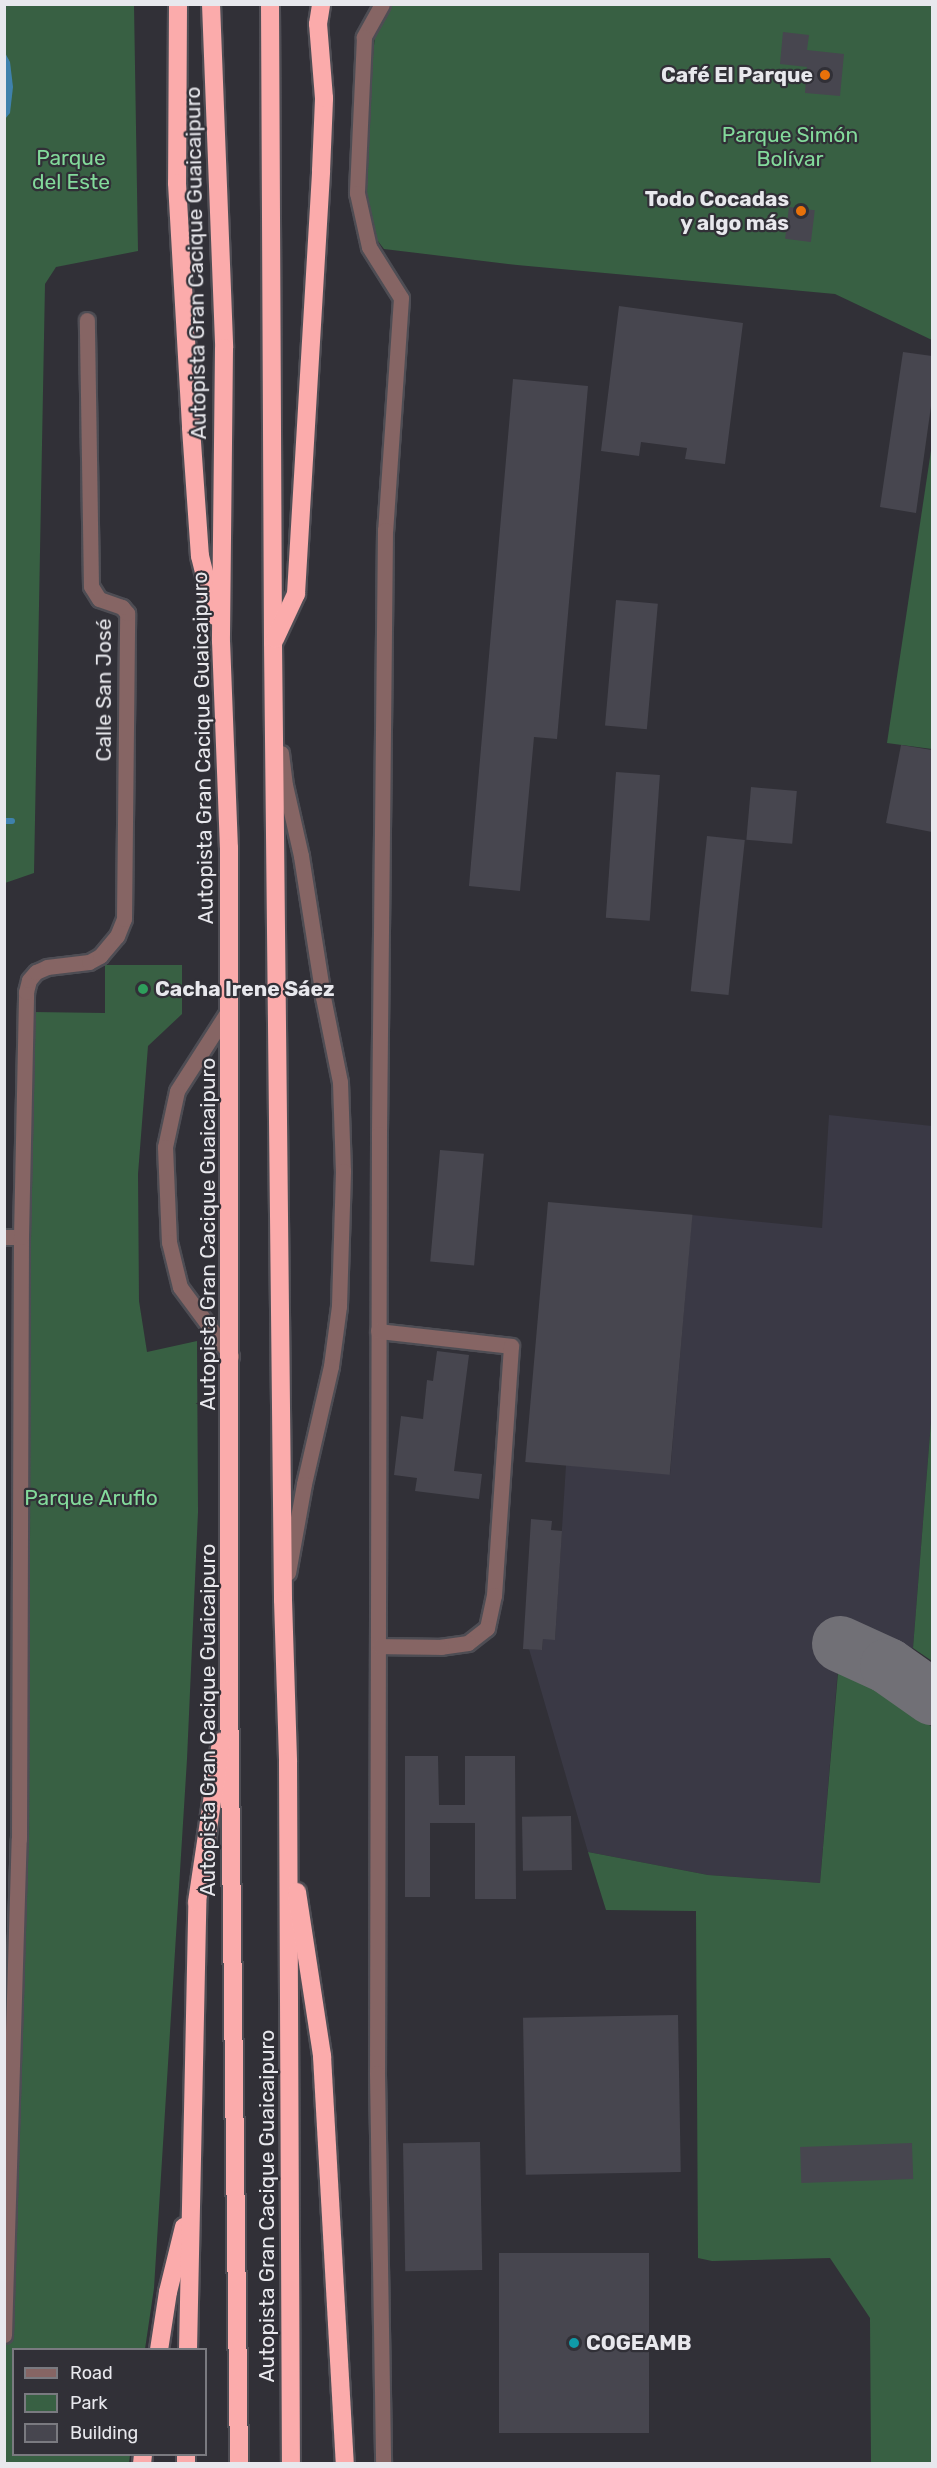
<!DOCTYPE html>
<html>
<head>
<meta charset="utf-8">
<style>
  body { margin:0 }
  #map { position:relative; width:937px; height:2468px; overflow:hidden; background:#313037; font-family:Rubik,sans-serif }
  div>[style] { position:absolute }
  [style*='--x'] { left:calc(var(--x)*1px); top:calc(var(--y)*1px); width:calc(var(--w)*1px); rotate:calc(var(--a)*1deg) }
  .built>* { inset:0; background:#3a3945 }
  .green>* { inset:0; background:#386043 }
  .water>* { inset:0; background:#3f81ac }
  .stream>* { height:6px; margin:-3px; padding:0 3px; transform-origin:3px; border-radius:3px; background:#3f81ac }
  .taxiway>* { height:56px; margin:-28px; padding:0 28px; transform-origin:28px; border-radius:28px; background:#717076 }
  .building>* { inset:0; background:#47464f; transform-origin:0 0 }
  .roads { filter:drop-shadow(2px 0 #4e4d54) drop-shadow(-2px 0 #4e4d54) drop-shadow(0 2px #4e4d54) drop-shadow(0 -2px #4e4d54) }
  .minor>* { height:15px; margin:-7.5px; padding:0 7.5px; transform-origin:7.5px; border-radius:7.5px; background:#866564 }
  .highway>* { height:18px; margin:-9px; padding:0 9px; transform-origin:9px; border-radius:9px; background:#fbabab }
  .dots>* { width:16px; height:16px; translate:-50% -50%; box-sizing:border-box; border:3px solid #313037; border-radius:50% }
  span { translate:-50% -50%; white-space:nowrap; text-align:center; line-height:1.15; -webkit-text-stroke:4.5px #313037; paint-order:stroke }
  .poi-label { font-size:21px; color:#e8e8ed; font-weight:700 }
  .right { translate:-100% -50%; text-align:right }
  .left { translate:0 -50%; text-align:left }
  .park-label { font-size:21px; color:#83da9b }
  .street-label { font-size:21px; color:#e8e8ed }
  .frame { position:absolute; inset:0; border:6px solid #e8e8ed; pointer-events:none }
  .legend { position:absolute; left:12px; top:2348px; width:195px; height:108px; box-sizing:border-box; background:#313037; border:2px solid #7a7a80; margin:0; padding:8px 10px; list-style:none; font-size:18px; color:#e8e8ed }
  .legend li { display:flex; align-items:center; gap:12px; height:30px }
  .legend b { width:30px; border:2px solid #7a7a80 }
</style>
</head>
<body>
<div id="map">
  <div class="built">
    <div style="clip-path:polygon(829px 1115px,932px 1126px,932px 1409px,913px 1648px,888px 1666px,840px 1644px,820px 1883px,708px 1875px,588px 1852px,529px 1649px,542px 1650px,543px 1639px,555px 1639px,566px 1465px,670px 1474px,692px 1215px,822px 1228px)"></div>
  </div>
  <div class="green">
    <div style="clip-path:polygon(4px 5px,134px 5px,138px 251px,56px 267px,45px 284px,34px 873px,5px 883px)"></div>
    <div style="clip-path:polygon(389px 5px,932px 5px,932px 340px,835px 294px,517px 265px,384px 249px,368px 228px,364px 143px,375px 36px)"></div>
    <div style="clip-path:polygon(932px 444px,932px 749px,887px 743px)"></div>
    <div style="clip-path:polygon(105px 965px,182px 965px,182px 1014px,148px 1046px,138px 1174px,139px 1301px,147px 1352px,197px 1341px,198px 1512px,187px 1759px,154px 2288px,145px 2349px,14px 2350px,14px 2454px,130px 2455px,129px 2463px,5px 2464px,5px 2371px,27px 1573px,33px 1012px,105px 1013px)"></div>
    <div style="clip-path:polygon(932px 1409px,932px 1661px,913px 1648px)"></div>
    <div style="clip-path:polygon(839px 1661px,932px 1727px,932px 2463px,871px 2463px,870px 2318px,830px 2258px,712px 2261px,698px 2258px,696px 1911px,606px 1910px,588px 1852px,708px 1875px,820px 1883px)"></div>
  </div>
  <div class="water">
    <div style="clip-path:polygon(4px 51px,10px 62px,13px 87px,10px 113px,5px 119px)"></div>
  </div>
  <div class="stream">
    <div style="--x:4;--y:821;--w:8;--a:0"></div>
  </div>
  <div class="taxiway">
    <div style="--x:840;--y:1644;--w:53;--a:24.6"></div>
    <div style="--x:888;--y:1666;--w:54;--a:35.2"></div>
  </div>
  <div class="building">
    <div style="clip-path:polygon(783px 32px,809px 35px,807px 50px,844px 54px,840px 96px,805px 93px,807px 67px,780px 64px)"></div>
    <div style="left:789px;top:207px;width:26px;height:32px;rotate:7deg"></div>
    <div style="clip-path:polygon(619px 306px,743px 323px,725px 464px,685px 459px,687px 448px,641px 442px,639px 456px,601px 451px)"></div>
    <div style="clip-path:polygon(903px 352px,932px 356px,932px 399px,916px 513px,880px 507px)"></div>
    <div style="clip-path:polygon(513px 379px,588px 386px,557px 739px,534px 737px,520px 891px,469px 886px)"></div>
    <div style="left:616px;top:600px;width:42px;height:126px;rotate:5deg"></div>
    <div style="clip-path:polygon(901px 745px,932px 750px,932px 832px,886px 823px)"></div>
    <div style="left:616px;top:772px;width:44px;height:146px;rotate:4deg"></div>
    <div style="left:751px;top:787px;width:46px;height:53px;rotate:5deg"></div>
    <div style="left:707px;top:836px;width:38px;height:156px;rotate:6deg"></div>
    <div style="left:440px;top:1150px;width:44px;height:112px;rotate:5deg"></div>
    <div style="left:548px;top:1202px;width:145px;height:261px;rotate:5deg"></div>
    <div style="clip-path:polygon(437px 1351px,469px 1355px,454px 1471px,482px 1474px,479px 1499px,415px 1491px,417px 1478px,394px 1475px,401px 1416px,423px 1419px,427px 1380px,433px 1381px)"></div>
    <div style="clip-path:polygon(531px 1519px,552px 1521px,551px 1530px,562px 1531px,555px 1640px,543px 1639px,542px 1650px,523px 1649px)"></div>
    <div style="clip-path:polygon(405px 1756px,438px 1756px,439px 1805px,465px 1805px,465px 1756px,515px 1756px,516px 1899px,475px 1899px,475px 1823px,430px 1823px,430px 1897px,405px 1897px)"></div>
    <div style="left:571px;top:1816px;width:54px;height:49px;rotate:89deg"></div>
    <div style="left:678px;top:2015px;width:157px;height:155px;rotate:89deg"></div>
    <div style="left:480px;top:2142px;width:128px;height:77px;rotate:89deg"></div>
    <div style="left:912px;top:2143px;width:36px;height:112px;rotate:88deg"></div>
    <div style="left:499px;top:2253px;width:150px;height:180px"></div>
  </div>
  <div class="roads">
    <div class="minor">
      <div style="--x:382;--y:4;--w:38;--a:119"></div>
      <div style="--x:364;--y:37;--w:156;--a:92.6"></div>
      <div style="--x:357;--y:193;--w:55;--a:77.5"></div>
      <div style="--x:369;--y:247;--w:60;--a:57.9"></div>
      <div style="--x:401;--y:298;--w:233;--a:93.9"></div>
      <div style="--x:385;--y:530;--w:604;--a:90.57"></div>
      <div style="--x:379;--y:1134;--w:939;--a:90.12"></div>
      <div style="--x:377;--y:2073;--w:391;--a:89.1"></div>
      <div style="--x:281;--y:753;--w:32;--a:83"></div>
      <div style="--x:285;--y:785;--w:73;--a:77.3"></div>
      <div style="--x:301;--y:856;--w:143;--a:81.1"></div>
      <div style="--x:323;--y:997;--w:87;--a:78.7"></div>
      <div style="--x:340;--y:1082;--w:89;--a:88.1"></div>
      <div style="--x:343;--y:1171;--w:135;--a:91.7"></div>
      <div style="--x:339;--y:1306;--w:61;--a:97.6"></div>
      <div style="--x:331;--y:1366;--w:121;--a:102.9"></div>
      <div style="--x:304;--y:1484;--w:90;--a:100.2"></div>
      <div style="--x:230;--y:1008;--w:98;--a:122.6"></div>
      <div style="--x:177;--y:1091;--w:57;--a:102.1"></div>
      <div style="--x:165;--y:1147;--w:95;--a:87.6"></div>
      <div style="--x:169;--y:1242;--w:46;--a:76.3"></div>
      <div style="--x:180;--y:1287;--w:86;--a:53.5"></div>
      <div style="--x:4;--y:1237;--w:17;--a:0"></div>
      <div style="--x:378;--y:1331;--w:134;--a:6.4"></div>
      <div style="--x:511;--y:1346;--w:250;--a:93.9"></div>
      <div style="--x:494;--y:1595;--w:34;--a:102"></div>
      <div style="--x:487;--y:1628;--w:24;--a:142"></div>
      <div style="--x:468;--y:1643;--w:27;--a:172"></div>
      <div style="--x:441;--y:1647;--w:62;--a:-179.1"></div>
      <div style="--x:4;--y:2335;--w:496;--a:-88.3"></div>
      <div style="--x:19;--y:1839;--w:602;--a:-89.81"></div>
      <div style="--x:21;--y:1237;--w:245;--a:-88.8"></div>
      <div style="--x:26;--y:992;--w:12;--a:-76"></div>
      <div style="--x:29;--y:980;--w:11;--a:-49"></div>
      <div style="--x:36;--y:972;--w:12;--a:-24"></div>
      <div style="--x:47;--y:967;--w:42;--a:-6.8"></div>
      <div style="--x:89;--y:962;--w:13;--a:-29"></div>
      <div style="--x:100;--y:956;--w:26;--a:-50"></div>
      <div style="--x:117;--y:936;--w:18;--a:-68"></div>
      <div style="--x:124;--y:919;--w:306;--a:-89.4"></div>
      <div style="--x:127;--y:613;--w:8;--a:-130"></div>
      <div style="--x:122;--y:607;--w:24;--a:-161"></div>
      <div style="--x:99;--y:599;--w:15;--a:-122"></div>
      <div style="--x:91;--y:586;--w:266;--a:-90.9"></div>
    </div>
    <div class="highway">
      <div style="--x:178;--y:4;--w:179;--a:90.3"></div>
      <div style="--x:177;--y:183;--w:245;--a:86.7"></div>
      <div style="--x:191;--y:428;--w:128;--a:86"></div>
      <div style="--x:200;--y:556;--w:62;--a:76"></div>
      <div style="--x:211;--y:4;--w:344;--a:87.8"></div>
      <div style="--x:224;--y:348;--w:293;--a:90.6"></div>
      <div style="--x:221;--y:641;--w:207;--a:87.8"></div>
      <div style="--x:229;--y:848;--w:842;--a:90"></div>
      <div style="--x:229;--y:1690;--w:774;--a:89.26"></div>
      <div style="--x:270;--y:4;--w:639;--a:89.73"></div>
      <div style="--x:273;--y:643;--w:957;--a:89.4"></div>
      <div style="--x:283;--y:1600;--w:162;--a:88.2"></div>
      <div style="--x:288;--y:1762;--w:702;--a:89.76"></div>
      <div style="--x:275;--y:639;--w:50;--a:-65"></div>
      <div style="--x:296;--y:594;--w:424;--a:-86.6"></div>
      <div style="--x:321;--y:171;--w:73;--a:-87.6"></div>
      <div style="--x:324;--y:98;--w:74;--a:-94.6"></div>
      <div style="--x:318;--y:24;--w:20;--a:-81"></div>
      <div style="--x:297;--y:1892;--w:166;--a:81.3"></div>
      <div style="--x:322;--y:2056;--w:409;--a:86.8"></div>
      <div style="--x:159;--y:2350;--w:59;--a:-81.2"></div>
      <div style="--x:168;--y:2292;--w:67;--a:-76.2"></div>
      <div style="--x:188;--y:2350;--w:448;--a:-88.8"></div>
      <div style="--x:197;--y:1902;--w:162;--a:-81.5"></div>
      <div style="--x:142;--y:2464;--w:10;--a:-84"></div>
      <div style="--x:186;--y:2464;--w:10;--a:-90"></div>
    </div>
  </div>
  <div class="dots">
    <div style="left:825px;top:75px;background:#e8710a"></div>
    <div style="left:801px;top:211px;background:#e8710a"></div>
    <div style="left:143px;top:989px;background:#2e9e5b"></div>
    <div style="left:574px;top:2343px;background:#0f9aa8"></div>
  </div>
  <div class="poi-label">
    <span class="right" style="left:813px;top:75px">Café El Parque</span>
    <span class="right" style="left:789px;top:211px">Todo Cocadas<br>y algo más</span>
    <span class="left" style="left:155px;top:989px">Cacha Irene Sáez</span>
    <span class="left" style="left:586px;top:2343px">COGEAMB</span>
  </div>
  <div class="park-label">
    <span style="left:790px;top:147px">Parque Simón<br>Bolívar</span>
    <span style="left:71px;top:170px">Parque<br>del Este</span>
    <span style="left:91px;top:1498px">Parque Aruflo</span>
  </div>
  <div class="street-label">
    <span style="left:196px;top:263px;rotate:-91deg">Autopista Gran Cacique Guaicaipuro</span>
    <span style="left:104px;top:690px;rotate:-90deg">Calle San José</span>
    <span style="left:203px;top:748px;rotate:-91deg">Autopista Gran Cacique Guaicaipuro</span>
    <span style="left:208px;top:1234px;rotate:-90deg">Autopista Gran Cacique Guaicaipuro</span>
    <span style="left:208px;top:1720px;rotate:-90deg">Autopista Gran Cacique Guaicaipuro</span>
    <span style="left:267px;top:2206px;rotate:-90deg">Autopista Gran Cacique Guaicaipuro</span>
  </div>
  <div class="frame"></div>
  <ul class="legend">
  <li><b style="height:8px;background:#866564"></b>Road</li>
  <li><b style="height:16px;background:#386043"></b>Park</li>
  <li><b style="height:16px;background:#47464f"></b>Building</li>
  </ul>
</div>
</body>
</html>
